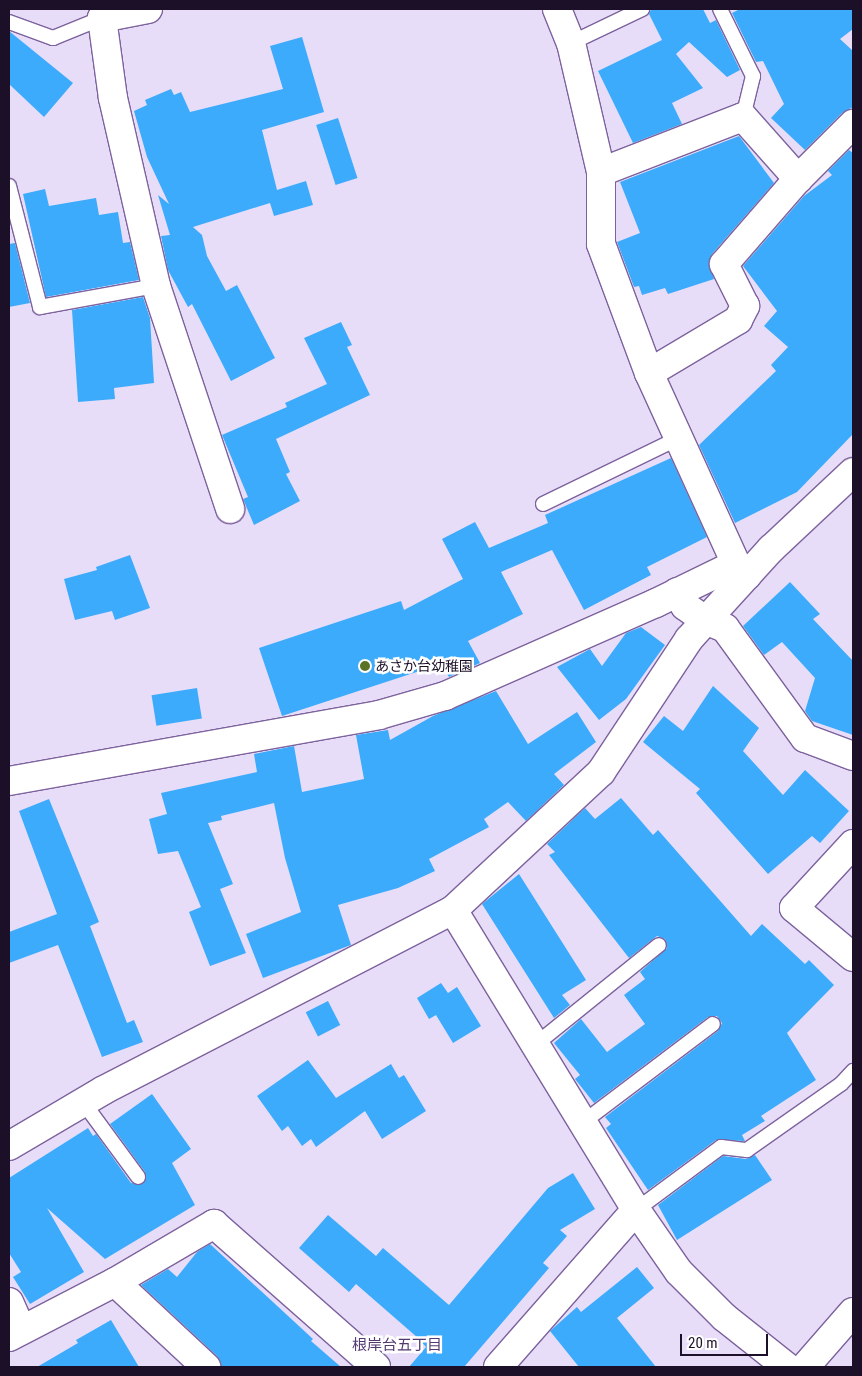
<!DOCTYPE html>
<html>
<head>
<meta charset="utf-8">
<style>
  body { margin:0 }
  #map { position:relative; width:862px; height:1376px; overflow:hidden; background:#e8ddf8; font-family:"Roboto Condensed","Noto Sans JP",sans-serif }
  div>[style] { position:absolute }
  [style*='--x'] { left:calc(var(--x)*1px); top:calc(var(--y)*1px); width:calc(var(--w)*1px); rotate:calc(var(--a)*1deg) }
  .building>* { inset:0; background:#3cabfc; transform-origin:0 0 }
  .roads { filter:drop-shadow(1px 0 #7d629d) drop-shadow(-1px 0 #7d629d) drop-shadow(0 1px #7d629d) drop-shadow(0 -1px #7d629d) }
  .service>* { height:14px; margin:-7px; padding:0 7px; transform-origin:7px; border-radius:7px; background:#fff }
  .minor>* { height:28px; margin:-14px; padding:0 14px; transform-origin:14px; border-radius:14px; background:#fff }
  .tertiary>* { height:28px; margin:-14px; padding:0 14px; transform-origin:14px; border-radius:14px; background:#fff }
  .dots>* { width:14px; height:14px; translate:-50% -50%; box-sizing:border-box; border:2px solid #fff; border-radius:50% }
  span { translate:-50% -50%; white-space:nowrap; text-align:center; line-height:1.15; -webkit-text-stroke:5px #fff; paint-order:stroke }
  .poi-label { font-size:14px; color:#1b1027 }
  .left { translate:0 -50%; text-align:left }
  .neighbourhood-label { font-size:15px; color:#543971 }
  .frame { position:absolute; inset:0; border:10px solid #1b1027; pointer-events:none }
  .scale { position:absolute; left:680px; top:1334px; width:88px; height:22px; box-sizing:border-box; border:2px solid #1b1027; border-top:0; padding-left:6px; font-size:15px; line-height:18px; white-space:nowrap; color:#1b1027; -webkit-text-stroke:4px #fff; paint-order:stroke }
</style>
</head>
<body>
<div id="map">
  <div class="building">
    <div style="clip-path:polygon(651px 9px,703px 9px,710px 23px,716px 20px,740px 70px,727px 77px,689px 42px,676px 54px,703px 88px,672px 103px,682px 124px,633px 143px,598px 71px,662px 40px,649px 14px)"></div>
    <div style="clip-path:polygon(740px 9px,853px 9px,853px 29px,840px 39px,853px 51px,853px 107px,842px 113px,805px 150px,771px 118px,784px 104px,763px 61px,756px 62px,732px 13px)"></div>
    <div style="clip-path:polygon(9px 31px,73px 83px,44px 117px,9px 84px)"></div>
    <div style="clip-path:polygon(302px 37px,324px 112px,262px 130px,277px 190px,306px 181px,313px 205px,274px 216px,270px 203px,193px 227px,202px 235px,207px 256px,226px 291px,237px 285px,275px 358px,231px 381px,192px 304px,188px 307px,168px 270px,161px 236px,170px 235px,158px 195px,169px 204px,147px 157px,134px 111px,147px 105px,145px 100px,171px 89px,174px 95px,181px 92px,190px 112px,283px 89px,270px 46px)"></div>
    <div style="left:338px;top:118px;width:63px;height:23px;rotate:72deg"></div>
    <div style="clip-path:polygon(739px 136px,774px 183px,712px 254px,709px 263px,714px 279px,668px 294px,665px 288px,642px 295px,639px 286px,634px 287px,617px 242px,640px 233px,620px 182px)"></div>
    <div style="clip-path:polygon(849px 150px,853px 153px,853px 434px,797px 492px,735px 523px,699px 445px,776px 371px,771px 365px,788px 347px,764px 326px,777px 311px,743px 266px,804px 196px,832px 175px,828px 171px)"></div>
    <div style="clip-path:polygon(45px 189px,49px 206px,96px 198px,99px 215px,118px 212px,123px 243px,130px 242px,139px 280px,46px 297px,23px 194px)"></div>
    <div style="clip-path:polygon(15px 243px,30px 303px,9px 307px,9px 244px)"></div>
    <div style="clip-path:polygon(143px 297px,150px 318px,154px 383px,114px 388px,115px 399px,78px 402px,72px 310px)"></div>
    <div style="clip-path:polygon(341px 322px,352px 345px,347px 347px,370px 395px,276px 439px,290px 472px,286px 474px,300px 501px,254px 525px,243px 499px,248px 497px,222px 435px,287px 407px,285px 403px,327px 384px,304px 338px)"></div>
    <div style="clip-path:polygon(671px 458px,707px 537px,647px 567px,651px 575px,584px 610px,552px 550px,501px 572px,523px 614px,468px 641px,480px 663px,449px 677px,441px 664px,282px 716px,259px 648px,401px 601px,404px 610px,463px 579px,442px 539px,475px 522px,489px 548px,548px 523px,545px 515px)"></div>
    <div style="clip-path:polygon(130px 555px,150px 608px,115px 620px,112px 611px,75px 620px,64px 579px,97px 570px,96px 567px)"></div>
    <div style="clip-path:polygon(790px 582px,820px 614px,813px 619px,853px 661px,853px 735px,812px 721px,805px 711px,815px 678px,782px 642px,764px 655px,743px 626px)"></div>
    <div style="clip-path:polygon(641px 627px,665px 645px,626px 699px,599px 720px,557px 667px,590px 649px,602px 666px,626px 633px)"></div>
    <div style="clip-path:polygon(713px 686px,759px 728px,743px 751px,783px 795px,805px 770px,849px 811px,820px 843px,812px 836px,768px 874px,696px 793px,700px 789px,643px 742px,664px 716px,683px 731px)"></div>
    <div style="left:197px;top:688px;width:31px;height:46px;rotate:81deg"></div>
    <div style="clip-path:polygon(496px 691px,528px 744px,577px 712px,596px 742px,554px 774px,564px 785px,526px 821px,508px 802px,484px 819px,489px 827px,429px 859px,435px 871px,398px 888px,338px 905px,351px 945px,263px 978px,246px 934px,301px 912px,285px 858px,274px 803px,221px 816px,222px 820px,208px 823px,233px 884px,220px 889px,246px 953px,210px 966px,189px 912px,201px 907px,178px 851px,158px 854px,149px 819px,167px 814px,161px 793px,257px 772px,254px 754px,294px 746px,302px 792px,364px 779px,356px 735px,388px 730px,390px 740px,433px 716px)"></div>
    <div style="clip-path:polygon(621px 798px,653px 835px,658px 830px,751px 936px,762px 924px,805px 964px,809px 960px,834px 985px,787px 1033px,816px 1080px,761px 1116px,765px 1121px,742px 1135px,745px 1141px,716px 1140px,648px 1190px,606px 1128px,611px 1124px,605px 1117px,718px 1031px,722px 1023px,717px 1016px,708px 1017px,594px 1103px,575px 1079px,580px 1075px,554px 1043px,581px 1019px,607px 1052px,645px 1024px,624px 995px,645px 979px,640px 972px,667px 948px,665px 939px,657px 936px,629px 958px,549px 855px,555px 852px,547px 844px,585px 808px,595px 819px)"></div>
    <div style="clip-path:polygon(49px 799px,99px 922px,90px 926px,127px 1023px,134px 1020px,143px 1042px,102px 1057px,58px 945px,9px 963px,9px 932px,57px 914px,19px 811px)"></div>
    <div style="clip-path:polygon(519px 874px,586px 980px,562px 995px,570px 1005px,554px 1018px,482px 904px)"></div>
    <div style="clip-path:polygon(441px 983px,448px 993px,457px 987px,481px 1026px,453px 1043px,436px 1015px,429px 1019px,417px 998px)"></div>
    <div style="left:328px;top:1001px;width:27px;height:25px;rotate:63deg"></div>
    <div style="clip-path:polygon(308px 1060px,336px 1098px,391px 1064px,399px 1078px,404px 1075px,426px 1111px,382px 1139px,365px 1111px,316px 1147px,311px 1139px,302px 1146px,288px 1126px,282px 1131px,257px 1096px)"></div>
    <div style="clip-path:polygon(152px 1094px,191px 1149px,172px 1163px,195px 1205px,105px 1259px,47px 1208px,84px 1272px,30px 1304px,13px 1277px,21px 1272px,9px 1253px,9px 1178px,88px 1128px,93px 1136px,96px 1134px,131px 1183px,143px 1184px,145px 1172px,110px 1124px)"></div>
    <div style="clip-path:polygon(755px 1155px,772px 1180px,677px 1240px,658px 1205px,723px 1156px,746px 1159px)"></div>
    <div style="clip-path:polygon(573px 1173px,595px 1209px,560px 1230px,567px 1236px,543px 1263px,549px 1268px,464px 1367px,409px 1367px,426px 1347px,418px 1338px,356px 1284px,349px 1292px,299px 1248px,328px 1215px,376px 1256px,383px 1248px,449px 1305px,548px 1188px)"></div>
    <div style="clip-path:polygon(210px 1244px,313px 1339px,311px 1341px,341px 1367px,221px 1367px,217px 1356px,141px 1285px,168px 1269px,177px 1277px,197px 1252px)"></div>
    <div style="clip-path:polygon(637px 1267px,654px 1288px,617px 1318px,656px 1367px,579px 1367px,550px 1331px,577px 1307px,581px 1312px)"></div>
    <div style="clip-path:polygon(111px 1320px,139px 1367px,37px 1367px,78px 1343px,76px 1340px)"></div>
  </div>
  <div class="roads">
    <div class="service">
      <div style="--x:720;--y:9;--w:75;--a:63.8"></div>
      <div style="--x:753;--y:76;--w:42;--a:103.7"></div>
      <div style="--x:9;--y:22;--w:47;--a:20"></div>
      <div style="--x:53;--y:38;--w:53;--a:-22.2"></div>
      <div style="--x:571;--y:43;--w:79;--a:-25.6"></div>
      <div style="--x:9;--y:186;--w:125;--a:75.6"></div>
      <div style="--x:40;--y:307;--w:118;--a:-10.3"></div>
      <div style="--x:543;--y:504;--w:151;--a:-25.9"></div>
      <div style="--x:535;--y:1045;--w:159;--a:-38.9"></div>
      <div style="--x:83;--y:1102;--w:93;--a:53.7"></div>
      <div style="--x:582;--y:1123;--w:164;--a:-37.1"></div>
      <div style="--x:636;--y:1210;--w:106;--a:-36.5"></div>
      <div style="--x:721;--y:1147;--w:26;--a:7"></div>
      <div style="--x:747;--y:1150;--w:115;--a:-35.1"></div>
      <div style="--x:841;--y:1084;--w:18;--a:-47"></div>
    </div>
    <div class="minor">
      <div style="--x:148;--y:9;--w:47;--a:168.9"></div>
      <div style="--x:102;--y:18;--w:81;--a:82.2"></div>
      <div style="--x:113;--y:98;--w:193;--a:77.1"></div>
      <div style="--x:156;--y:286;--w:235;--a:71.6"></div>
      <div style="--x:557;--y:9;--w:37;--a:68"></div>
      <div style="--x:571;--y:43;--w:132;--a:76.9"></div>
      <div style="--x:601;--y:172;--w:72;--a:90"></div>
      <div style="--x:601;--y:244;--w:138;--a:69.6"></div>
      <div style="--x:649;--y:373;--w:210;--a:65.5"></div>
      <div style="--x:736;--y:564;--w:16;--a:45"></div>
      <div style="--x:601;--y:172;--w:152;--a:-21.2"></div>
      <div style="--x:743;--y:117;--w:83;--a:48.4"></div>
      <div style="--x:798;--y:179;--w:78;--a:-45"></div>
      <div style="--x:649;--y:373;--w:104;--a:-30.8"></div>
      <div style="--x:738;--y:320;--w:16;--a:-63"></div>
      <div style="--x:745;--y:306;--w:47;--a:-116.6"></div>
      <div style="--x:724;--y:264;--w:113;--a:-49"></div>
      <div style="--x:677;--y:592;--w:16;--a:60"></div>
      <div style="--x:685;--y:606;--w:24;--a:35"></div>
      <div style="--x:705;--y:620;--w:22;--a:22"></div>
      <div style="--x:725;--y:628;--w:136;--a:54"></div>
      <div style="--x:805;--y:738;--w:51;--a:20.6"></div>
      <div style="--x:9;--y:781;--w:376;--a:-10.1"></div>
      <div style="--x:379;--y:715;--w:69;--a:-16.1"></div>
      <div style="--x:445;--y:696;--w:231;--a:-23.8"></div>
      <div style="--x:656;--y:603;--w:89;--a:-26"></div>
      <div style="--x:853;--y:844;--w:87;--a:132.7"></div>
      <div style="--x:794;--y:908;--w:77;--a:39.7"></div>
      <div style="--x:453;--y:910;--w:351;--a:58.6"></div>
      <div style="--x:636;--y:1210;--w:75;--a:55.3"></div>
      <div style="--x:679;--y:1272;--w:64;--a:45"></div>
      <div style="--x:724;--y:1317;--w:80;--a:38.4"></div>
      <div style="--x:115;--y:1282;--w:125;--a:43"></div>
      <div style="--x:9;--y:1302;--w:30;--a:66"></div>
      <div style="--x:9;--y:1337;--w:119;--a:-27.4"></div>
      <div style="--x:115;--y:1282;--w:115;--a:-30.4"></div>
      <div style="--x:214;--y:1224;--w:216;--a:41.4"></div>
      <div style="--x:498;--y:1367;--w:209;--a:-48.7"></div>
    </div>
    <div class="tertiary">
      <div style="--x:9;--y:1146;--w:110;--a:-30.5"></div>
      <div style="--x:104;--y:1090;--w:393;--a:-27.3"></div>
      <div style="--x:453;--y:910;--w:202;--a:-43"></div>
      <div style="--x:601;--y:772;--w:159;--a:-56.5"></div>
      <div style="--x:689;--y:639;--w:122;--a:-47.7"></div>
      <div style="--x:771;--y:549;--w:112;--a:-43.2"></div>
      <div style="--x:805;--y:1367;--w:73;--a:-48.9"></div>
    </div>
  </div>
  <div class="dots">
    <div style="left:365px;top:666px;background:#5b7325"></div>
  </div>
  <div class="poi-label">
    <span class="left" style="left:375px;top:666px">あさか台幼稚園</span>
  </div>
  <div class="neighbourhood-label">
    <span style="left:397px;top:1346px">根岸台五丁目</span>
  </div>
  <div class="frame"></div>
  <div class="scale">20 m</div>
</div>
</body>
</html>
